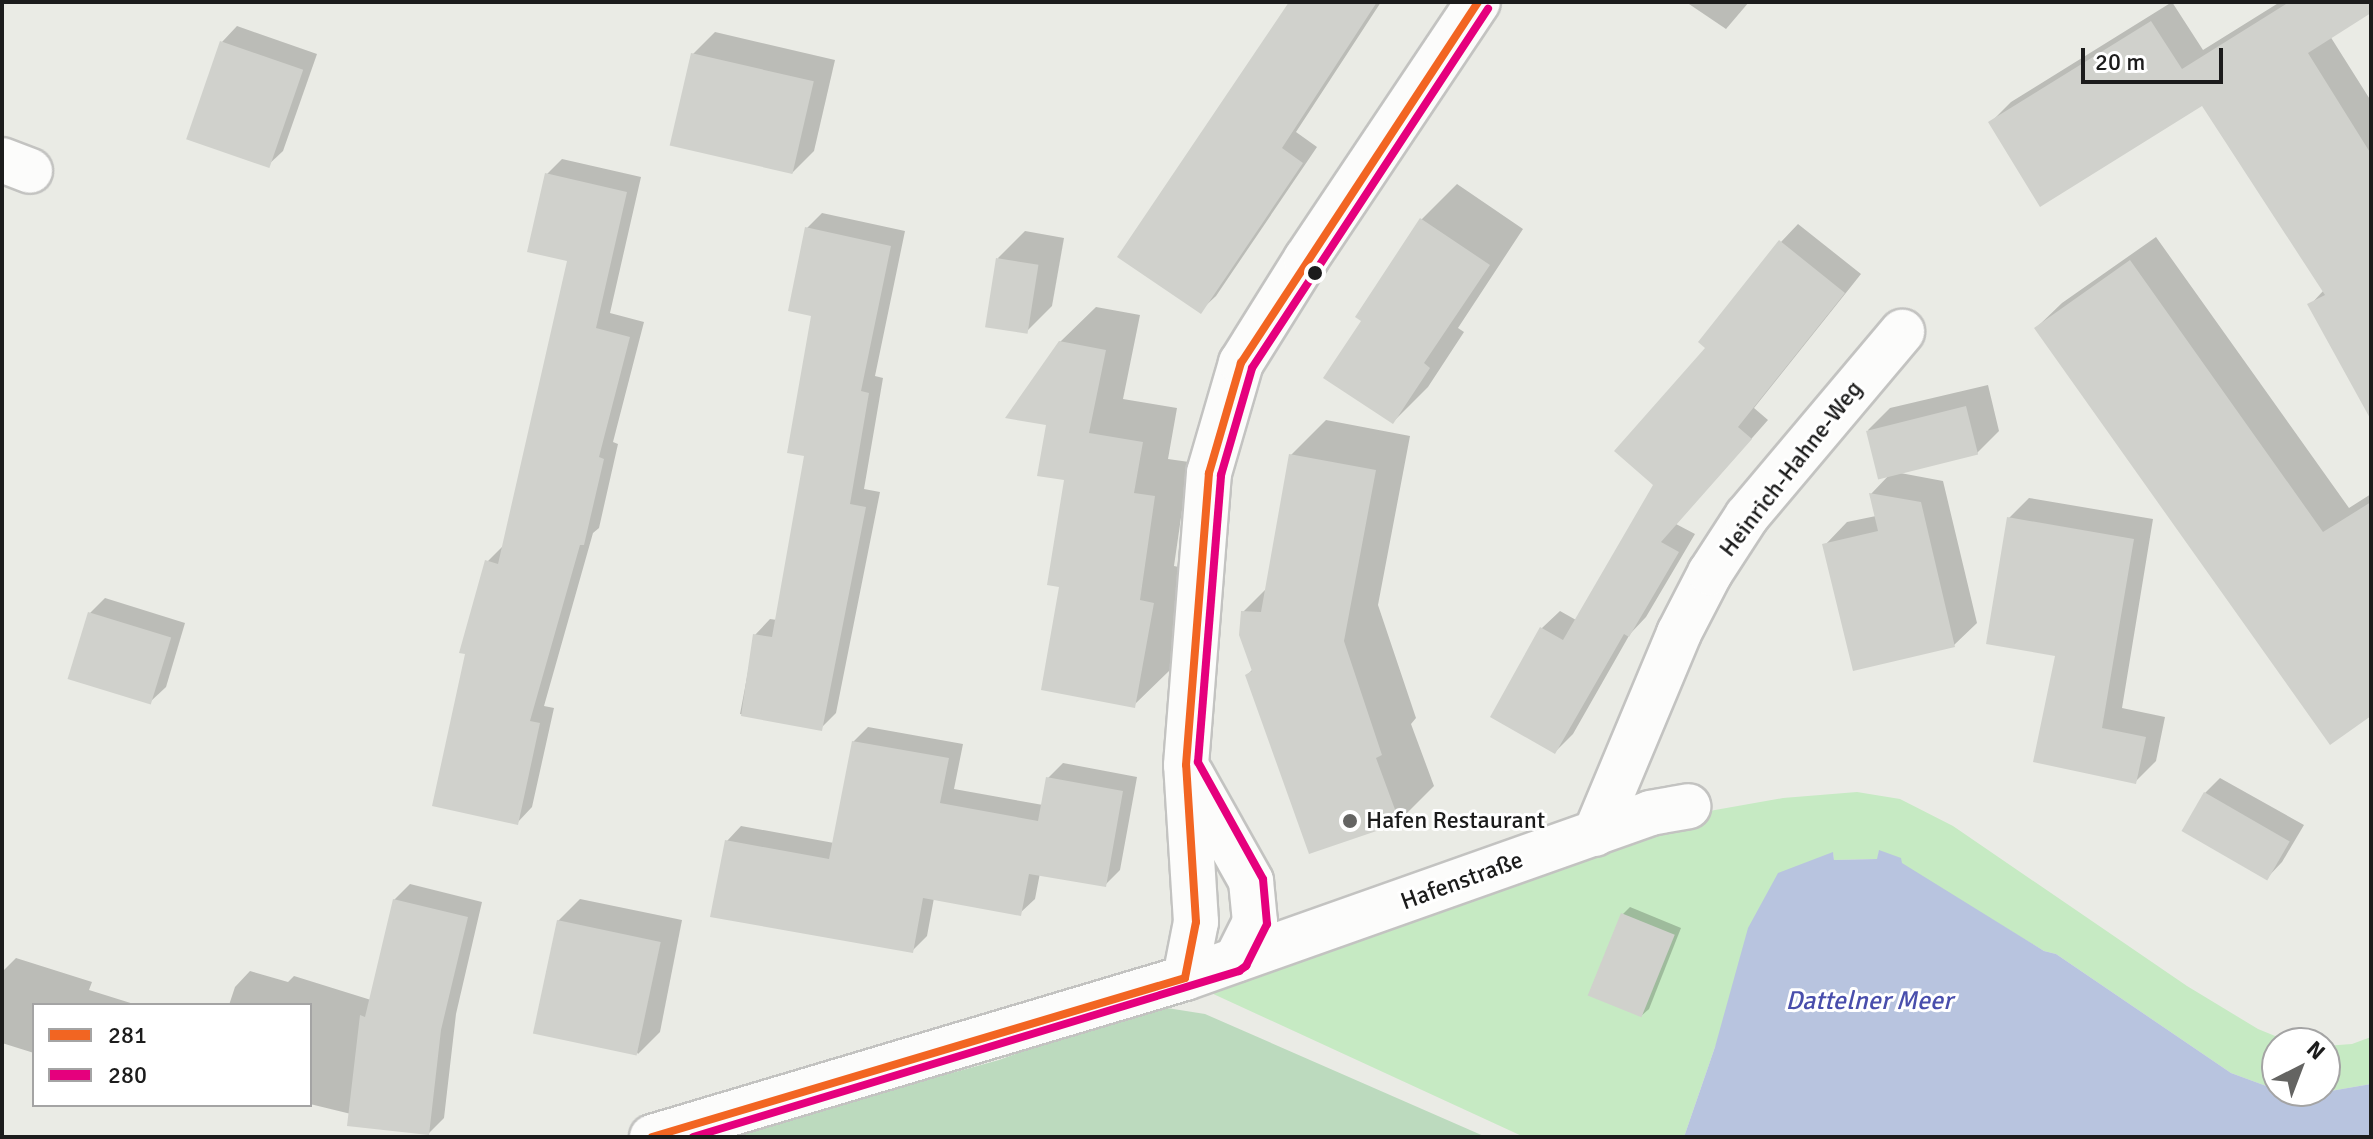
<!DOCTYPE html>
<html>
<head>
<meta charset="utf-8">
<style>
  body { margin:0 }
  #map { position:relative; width:2373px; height:1139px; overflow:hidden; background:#eaebe5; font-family:Signika,sans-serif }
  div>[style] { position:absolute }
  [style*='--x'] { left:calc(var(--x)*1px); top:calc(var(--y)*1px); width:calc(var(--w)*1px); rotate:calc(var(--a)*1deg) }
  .grass>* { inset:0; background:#c6eac3 }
  .forest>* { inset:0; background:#bcdabe }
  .water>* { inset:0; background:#b8c4df }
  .shadow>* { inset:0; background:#0003 }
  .building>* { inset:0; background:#d0d1cc; transform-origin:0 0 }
  .roads { filter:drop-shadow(2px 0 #c3c3c1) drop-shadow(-2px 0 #c3c3c1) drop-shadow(0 2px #c3c3c1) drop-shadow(0 -2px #c3c3c1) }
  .minor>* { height:44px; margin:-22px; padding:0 22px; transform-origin:22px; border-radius:22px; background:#fcfcfb }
  .bus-1>* { height:8px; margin:-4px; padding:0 4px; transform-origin:4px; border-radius:4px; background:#f26522 }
  .bus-2>* { height:8px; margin:-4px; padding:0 4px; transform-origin:4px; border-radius:4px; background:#e5007d }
  .dots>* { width:22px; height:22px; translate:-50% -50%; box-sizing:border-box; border:4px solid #fff; border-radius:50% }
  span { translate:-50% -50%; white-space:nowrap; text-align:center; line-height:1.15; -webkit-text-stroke:6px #fff; paint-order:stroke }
  .street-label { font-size:24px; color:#1c1c1c }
  .poi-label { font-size:24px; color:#1c1c1c }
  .left { translate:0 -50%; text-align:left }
  .water-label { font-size:26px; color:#494eac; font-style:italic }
  .frame { position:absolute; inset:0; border:4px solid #1c1c1c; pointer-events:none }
  .legend { position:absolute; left:32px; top:1003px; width:280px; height:104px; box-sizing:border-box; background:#fff; border:2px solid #a4a4a4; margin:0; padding:10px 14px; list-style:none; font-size:24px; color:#1c1c1c }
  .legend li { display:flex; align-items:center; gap:16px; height:40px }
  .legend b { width:40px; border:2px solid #a4a4a4 }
  .north { position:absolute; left:2261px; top:1027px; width:80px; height:80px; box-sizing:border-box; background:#fff; border:2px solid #a4a4a4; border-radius:50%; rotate:42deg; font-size:22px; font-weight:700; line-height:32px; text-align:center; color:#1c1c1c }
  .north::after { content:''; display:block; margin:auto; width:28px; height:36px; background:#646462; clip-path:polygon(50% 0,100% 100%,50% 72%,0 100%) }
  .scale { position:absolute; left:2081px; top:48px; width:142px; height:36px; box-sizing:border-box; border:4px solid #1c1c1c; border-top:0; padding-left:10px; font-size:24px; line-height:28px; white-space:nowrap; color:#1c1c1c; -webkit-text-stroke:6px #fff; paint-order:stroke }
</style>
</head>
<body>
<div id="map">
  <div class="grass">
    <div style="clip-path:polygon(1857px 792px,1900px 799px,1953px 826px,2187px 986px,2258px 1029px,2292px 1043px,2277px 1043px,2277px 1090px,2231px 1073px,2056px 954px,2044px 951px,1879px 851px,1878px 859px,1834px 860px,1833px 853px,1715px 1047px,1684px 1137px,1524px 1137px,1209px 992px,1653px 821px,1783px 798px)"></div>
    <div style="clip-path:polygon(2371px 1037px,2371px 1084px,2296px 1097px,2281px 1091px,2325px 1091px,2325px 1046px,2352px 1044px)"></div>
  </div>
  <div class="forest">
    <div style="clip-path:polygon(1167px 1008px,1205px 1014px,1486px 1137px,718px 1137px,999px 1060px,1098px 1024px)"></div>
  </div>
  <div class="water">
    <div style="clip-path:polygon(1879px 850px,1901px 858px,1902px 863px,2044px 951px,2056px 954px,2231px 1073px,2296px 1097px,2371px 1084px,2371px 1137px,1684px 1137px,1715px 1047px,1748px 928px,1778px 873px,1833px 852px,1834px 860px,1877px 859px)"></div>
  </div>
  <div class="shadow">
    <div style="clip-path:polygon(1291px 2px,1381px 2px,1296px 132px,1317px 147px,1216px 296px,1200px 311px)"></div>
    <div style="clip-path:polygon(1686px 2px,1749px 2px,1726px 29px)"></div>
    <div style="clip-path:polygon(2172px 2px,2203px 50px,2280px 2px,2371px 2px,2371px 11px,2330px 36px,2371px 101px,2371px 368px,2310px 305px,2324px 290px,2203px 103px,1990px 123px,2011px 102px)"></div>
    <div style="clip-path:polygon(237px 26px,317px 54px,283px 151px,267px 166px,222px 42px)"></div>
    <div style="clip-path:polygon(715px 32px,835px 60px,814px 151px,792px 173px,693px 54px)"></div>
    <div style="clip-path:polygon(562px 159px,641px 177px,610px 313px,644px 322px,613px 442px,618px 444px,599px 528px,593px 533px,544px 706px,554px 708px,532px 807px,517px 823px,487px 562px,503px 546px,570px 260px,547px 174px)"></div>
    <div style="clip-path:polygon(1457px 184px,1523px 229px,1458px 328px,1464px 332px,1428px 387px,1393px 422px,1364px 321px,1358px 317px,1422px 219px)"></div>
    <div style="clip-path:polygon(822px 213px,905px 231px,875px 376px,883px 378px,864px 489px,880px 492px,836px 713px,821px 728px,740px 714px,755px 635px,770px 619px,777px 620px,807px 454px,814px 314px,807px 228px)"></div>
    <div style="clip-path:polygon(1798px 224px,1861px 274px,1754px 408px,1768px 420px,1676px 524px,1695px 534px,1646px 617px,1630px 634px,1573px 734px,1555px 752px,1542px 628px,1560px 611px,1576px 620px,1655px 485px,1708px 348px,1781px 242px)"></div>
    <div style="clip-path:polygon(1025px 231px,1064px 238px,1052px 306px,1025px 333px,998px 258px)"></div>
    <div style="clip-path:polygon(2156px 237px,2349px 508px,2371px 494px,2371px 714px,2036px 328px,2062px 303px)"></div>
    <div style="clip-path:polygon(1096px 307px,1140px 315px,1123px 399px,1177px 408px,1168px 459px,1189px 462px,1174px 566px,1188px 569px,1170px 670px,1134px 705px,1061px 585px,1066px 479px,1060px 342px)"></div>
    <div style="clip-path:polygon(1988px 385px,1999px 431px,1977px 453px,1895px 472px,1943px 481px,1977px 623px,1954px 645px,1825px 545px,1847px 522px,1876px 516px,1871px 494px,1891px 473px,1868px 430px,1890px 408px)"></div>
    <div style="clip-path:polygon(1326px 420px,1410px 436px,1378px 605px,1416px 718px,1411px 724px,1434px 786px,1399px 821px,1247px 675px,1254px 668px,1243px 612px,1267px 588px,1291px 455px)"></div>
    <div style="clip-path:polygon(2029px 498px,2153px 519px,2122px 708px,2165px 717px,2156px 761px,2135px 782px,2035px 760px,2058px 655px,2009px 518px)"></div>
    <div style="clip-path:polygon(105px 598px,185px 623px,166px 687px,150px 702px,90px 613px)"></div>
    <div style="clip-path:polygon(868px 727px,963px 744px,954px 789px,1043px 805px,1048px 778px,1063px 763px,1137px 777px,1120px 870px,1105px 885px,1040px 873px,1035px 899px,1020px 913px,934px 898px,927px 936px,912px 951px,727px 841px,741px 826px,834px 843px,853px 742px)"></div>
    <div style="clip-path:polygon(2220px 778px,2304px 825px,2282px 862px,2267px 878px,2205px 793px)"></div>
    <div style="clip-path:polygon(410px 884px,482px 902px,456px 1014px,444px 1118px,429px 1133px,310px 1104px,310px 1005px,229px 1005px,235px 987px,250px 971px,288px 982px,294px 976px,371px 1000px,394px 900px)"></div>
    <div style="clip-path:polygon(580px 899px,682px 920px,660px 1032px,638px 1054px,558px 921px)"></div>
    <div style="clip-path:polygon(1630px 907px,1681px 928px,1649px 1009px,1641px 1016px,1623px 914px)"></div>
    <div style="clip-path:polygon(16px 958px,92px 982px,89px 990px,137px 1005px,34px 1005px,34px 1053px,2px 1043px,2px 972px)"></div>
  </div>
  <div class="building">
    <div style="clip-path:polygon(1289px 2px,1377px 2px,1282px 148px,1303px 163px,1201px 314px,1117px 257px)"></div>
    <div style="clip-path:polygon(2289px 2px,2371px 2px,2371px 13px,2308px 53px,2371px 154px,2371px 420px,2307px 304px,2325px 295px,2202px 106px,2040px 207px,1988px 122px,2151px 21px,2182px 69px)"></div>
    <div style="left:220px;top:41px;width:88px;height:104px;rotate:19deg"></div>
    <div style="left:691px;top:53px;width:126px;height:95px;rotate:13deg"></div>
    <div style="clip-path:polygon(545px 173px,627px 192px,596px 328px,630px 337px,599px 457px,604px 459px,584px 545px,580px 545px,530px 721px,540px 723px,518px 825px,432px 806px,465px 654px,459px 653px,485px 560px,498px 564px,567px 261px,527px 252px)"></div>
    <div style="clip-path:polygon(1420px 218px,1490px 265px,1424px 363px,1430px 368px,1393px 424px,1323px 378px,1361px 321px,1355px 317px)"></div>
    <div style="clip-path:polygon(805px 227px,891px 246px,861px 391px,869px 393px,850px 504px,866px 507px,822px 731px,741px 716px,753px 634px,772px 637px,804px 456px,787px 453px,811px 316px,788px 311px)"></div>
    <div style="clip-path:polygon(1779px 240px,1845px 293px,1738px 427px,1752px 439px,1661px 542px,1679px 552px,1629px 637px,1624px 634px,1555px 754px,1490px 717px,1540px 627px,1563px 640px,1653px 485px,1614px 451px,1705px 348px,1698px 342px)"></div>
    <div style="left:996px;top:258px;width:43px;height:70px;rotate:9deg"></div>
    <div style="clip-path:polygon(2130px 260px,2323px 532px,2371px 502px,2371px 716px,2330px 745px,2034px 328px)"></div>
    <div style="clip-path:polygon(1059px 341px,1106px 350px,1089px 433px,1143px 442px,1134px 493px,1155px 496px,1140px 600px,1154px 603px,1135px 708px,1041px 690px,1059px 587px,1047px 585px,1064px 480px,1037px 476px,1046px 425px,1005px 418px)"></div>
    <div style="left:1966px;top:406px;width:50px;height:103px;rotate:76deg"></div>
    <div style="clip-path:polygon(1289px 454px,1376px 470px,1344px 641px,1382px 755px,1376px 758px,1400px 823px,1309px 854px,1245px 675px,1252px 671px,1239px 635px,1241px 611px,1261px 612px)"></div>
    <div style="clip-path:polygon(1869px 493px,1921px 502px,1955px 647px,1853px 671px,1822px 544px,1878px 531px)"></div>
    <div style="clip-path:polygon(2007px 517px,2134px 539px,2102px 728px,2146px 737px,2136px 784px,2033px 762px,2055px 656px,1986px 644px)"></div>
    <div style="left:88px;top:612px;width:87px;height:70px;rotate:17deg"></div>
    <div style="clip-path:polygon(852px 741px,949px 758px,940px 803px,1038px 821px,1046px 777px,1123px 791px,1106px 887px,1029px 874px,1021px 916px,923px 898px,913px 953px,710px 917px,725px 840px,829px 859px)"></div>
    <div style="left:2204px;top:792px;width:99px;height:45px;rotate:30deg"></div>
    <div style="clip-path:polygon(393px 899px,468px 917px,441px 1030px,429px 1135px,347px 1126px,360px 1015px,365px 1017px)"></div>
    <div style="left:1621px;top:913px;width:58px;height:89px;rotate:22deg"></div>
    <div style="left:557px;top:920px;width:106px;height:116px;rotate:12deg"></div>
  </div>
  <div class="roads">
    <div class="minor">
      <div style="--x:2;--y:160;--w:30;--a:21"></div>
      <div style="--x:1191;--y:774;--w:123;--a:60.7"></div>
      <div style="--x:1251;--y:881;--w:41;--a:84.4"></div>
      <div style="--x:1255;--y:922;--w:42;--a:116.6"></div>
      <div style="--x:1595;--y:834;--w:218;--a:-67.3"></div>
      <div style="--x:1679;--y:633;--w:68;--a:-62.7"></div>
      <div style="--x:1710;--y:573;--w:68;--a:-57"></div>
      <div style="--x:1747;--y:516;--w:241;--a:-49.9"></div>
      <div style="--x:1185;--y:978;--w:57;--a:-78.9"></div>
      <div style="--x:1196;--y:922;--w:157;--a:-93.6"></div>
      <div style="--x:1186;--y:765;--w:293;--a:-85.5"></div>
      <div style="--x:1209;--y:473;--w:115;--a:-73.8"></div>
      <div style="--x:1241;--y:363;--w:123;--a:-58"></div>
      <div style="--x:1306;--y:259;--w:309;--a:-56.2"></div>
      <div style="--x:652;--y:1137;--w:556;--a:-16.61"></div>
      <div style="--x:1185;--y:978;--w:493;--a:-19.5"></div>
      <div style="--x:1650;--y:813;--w:39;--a:-10"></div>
    </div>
  </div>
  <div class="bus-1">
    <div style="--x:1185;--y:978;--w:57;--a:-78.9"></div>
    <div style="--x:1196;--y:922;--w:157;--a:-93.6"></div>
    <div style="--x:1186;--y:765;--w:293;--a:-85.5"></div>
    <div style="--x:1209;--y:473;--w:115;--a:-73.8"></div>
    <div style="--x:1241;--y:363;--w:432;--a:-56.7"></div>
    <div style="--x:652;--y:1137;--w:556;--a:-16.61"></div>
  </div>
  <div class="bus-2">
    <div style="--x:693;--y:1137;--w:571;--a:-16.91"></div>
    <div style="--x:1239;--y:971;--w:9;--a:-36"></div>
    <div style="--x:1246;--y:966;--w:47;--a:-63.4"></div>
    <div style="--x:1267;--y:924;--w:45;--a:-95.1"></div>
    <div style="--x:1263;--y:879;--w:134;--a:-119.1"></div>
    <div style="--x:1198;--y:762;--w:288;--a:-85.4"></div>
    <div style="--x:1221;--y:475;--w:111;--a:-73.8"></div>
    <div style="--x:1252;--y:368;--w:430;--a:-56.7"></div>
  </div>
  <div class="dots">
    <div style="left:1315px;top:273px;background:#1c1c1c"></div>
    <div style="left:1350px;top:821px;background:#646462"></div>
  </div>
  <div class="street-label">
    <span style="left:1791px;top:469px;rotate:-52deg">Heinrich-Hahne-Weg</span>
    <span style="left:1462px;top:881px;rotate:-20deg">Hafenstraße</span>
  </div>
  <div class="poi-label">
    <span class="left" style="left:1366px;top:821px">Hafen Restaurant</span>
  </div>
  <div class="water-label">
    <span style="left:1869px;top:1002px">Dattelner Meer</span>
  </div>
  <div class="frame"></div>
  <ul class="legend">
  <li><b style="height:10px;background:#f26522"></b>281</li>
  <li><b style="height:10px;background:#e5007d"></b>280</li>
  </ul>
  <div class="north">N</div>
  <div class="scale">20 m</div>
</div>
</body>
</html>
